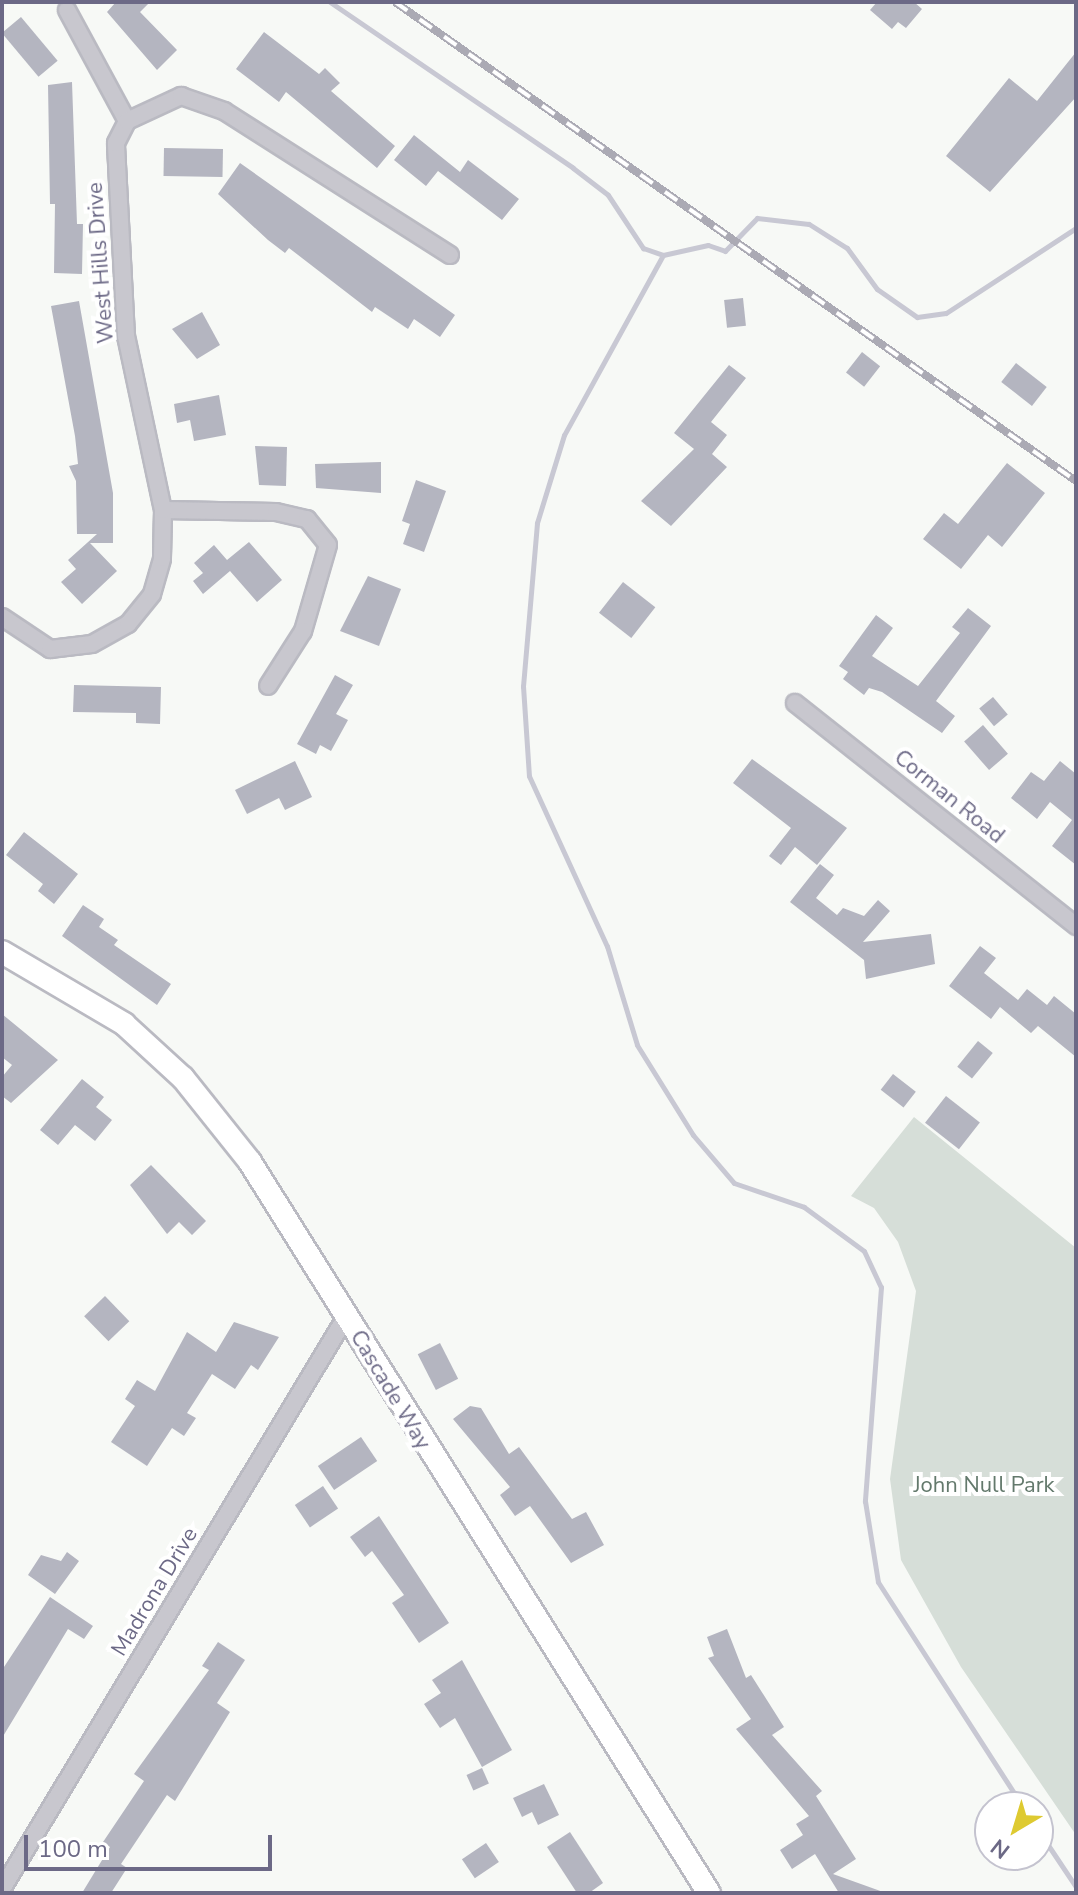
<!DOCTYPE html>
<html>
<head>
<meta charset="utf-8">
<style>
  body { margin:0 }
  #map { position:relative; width:1078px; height:1895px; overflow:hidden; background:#f7f9f6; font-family:"Nunito Sans",sans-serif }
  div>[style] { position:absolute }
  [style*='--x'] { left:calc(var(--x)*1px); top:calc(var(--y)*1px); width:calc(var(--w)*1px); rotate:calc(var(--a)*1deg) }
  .green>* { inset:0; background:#d6ded8 }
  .stream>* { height:5px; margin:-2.5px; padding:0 2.5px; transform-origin:2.5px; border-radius:2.5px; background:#c8c8d3 }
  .building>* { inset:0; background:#b4b5c0; transform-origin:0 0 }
  .roads { filter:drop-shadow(2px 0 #babac2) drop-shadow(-2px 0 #babac2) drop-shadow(0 2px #babac2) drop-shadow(0 -2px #babac2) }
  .street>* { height:16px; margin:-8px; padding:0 8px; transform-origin:8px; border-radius:8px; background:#c8c7ce }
  .secondary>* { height:22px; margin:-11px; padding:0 11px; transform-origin:11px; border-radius:11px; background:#fff }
  .rail>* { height:8px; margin-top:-4px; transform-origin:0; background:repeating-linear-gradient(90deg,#fff 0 15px,#abaab4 0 30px); box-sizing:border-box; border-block:2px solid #abaab4 }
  span { translate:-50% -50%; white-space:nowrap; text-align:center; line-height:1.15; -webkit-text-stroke:8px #fff; paint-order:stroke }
  .street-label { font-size:22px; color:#6c6986 }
  .park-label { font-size:22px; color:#63796c }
  .frame { position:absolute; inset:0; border:4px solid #6c6986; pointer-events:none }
  .north { position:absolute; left:974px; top:1791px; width:80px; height:80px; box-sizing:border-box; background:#fff; border:2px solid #c4c3cf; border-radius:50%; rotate:218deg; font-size:22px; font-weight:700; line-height:32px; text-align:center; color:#6c6986 }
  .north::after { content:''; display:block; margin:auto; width:28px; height:36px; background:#deca31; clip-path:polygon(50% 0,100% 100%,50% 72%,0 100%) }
  .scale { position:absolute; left:24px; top:1835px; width:248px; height:36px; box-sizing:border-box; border:4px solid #6c6986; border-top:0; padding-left:10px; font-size:24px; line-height:28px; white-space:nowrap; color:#6c6986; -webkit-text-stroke:6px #fff; paint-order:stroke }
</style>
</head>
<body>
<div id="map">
  <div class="green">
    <div style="clip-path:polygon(914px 1117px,1076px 1248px,1076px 1835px,961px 1667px,901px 1560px,890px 1479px,916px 1291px,898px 1242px,874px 1208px,851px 1196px)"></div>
  </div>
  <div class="stream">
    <div style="--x:330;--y:2;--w:294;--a:34.3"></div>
    <div style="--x:573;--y:168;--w:44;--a:37.6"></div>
    <div style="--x:608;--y:195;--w:64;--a:56.6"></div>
    <div style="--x:643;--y:248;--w:21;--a:19"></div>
    <div style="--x:663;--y:255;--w:46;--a:-12.5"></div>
    <div style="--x:708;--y:245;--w:18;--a:19"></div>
    <div style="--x:725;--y:251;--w:46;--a:-45.9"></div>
    <div style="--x:757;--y:218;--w:52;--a:6.6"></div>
    <div style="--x:809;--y:224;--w:45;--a:32.3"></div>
    <div style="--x:847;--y:248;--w:51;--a:53.8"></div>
    <div style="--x:877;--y:289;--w:49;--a:35"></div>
    <div style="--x:917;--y:317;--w:29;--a:-8"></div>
    <div style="--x:946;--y:313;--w:155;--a:-33.2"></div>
    <div style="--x:663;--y:255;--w:205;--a:118.8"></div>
    <div style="--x:564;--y:435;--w:92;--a:107.1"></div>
    <div style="--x:537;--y:523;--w:164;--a:94.9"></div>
    <div style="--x:523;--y:686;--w:90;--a:86.2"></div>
    <div style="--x:529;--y:776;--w:187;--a:65.4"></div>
    <div style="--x:607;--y:946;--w:103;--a:73.1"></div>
    <div style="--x:637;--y:1045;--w:106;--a:58.1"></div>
    <div style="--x:693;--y:1135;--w:63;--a:49.5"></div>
    <div style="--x:734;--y:1183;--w:74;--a:18.9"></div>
    <div style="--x:804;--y:1207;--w:74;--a:36.3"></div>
    <div style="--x:864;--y:1251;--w:40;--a:65"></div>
    <div style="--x:881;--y:1287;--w:215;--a:94.3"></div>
    <div style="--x:865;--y:1501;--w:82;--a:80.9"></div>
    <div style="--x:878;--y:1582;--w:268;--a:57.2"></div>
    <div style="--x:1038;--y:1830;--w:69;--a:56.3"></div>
  </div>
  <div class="building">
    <div style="clip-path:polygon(116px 2px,150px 2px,140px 12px,177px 50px,157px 70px,107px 12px)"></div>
    <div style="clip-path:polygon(877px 2px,914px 2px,922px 9px,906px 28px,898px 22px,892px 29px,870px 10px)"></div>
    <div style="left:21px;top:17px;width:57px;height:25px;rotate:50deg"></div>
    <div style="clip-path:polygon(264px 32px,319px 74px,325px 68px,340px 83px,331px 91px,395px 146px,377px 168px,286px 92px,279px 102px,236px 69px)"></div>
    <div style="clip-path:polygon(1076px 52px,1076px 97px,990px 192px,946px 156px,1009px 78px,1037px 101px)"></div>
    <div style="clip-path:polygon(72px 82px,77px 224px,83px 224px,82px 274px,54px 273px,55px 204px,50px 204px,48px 85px)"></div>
    <div style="clip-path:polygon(414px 135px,460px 172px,468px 160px,519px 199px,502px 220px,438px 171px,426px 186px,394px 160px)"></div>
    <div style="left:164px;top:148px;width:59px;height:28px;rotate:1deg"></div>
    <div style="clip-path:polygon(240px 163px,455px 315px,440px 337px,414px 319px,408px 329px,375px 307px,372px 312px,289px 248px,285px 253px,268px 240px,218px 194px)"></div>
    <div style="left:743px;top:298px;width:28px;height:19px;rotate:84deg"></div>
    <div style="clip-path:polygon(79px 301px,113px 493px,113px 543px,90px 543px,117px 571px,82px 604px,61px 582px,76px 569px,68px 560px,97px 534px,77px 534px,76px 481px,69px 466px,78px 464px,75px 436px,51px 306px)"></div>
    <div style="clip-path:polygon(202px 312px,220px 345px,197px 359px,172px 329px)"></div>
    <div style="left:862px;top:352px;width:23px;height:26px;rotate:38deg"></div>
    <div style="left:1016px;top:363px;width:39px;height:24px;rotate:38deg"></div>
    <div style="clip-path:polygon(729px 365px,746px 378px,711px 422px,727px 435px,712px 454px,727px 467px,671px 526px,641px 501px,694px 449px,674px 433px)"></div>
    <div style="clip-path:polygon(219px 395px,226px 435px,194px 441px,190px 420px,177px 423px,174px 404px)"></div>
    <div style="clip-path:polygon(255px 446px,287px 447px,286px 486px,259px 485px)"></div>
    <div style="clip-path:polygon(381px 462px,381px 493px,316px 488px,315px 464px)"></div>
    <div style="clip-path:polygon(1007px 463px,1045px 493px,1002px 547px,988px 535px,961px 569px,923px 539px,944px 513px,958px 524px)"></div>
    <div style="clip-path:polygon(416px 480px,446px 491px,424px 552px,403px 544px,410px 524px,402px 521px)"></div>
    <div style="clip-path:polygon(249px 542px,282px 580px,257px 602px,230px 571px,203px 594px,193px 581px,203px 573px,194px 563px,214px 545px,227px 560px)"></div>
    <div style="clip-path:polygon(368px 576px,401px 589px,379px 646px,340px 631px)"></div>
    <div style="left:623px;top:582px;width:41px;height:39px;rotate:38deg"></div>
    <div style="clip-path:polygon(968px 608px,991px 626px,936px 701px,955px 716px,942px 733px,882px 692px,869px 688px,864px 695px,843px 679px,848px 672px,839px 666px,876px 615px,893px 628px,872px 656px,918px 686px,960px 633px,952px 627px)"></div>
    <div style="clip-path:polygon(335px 675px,353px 685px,336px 714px,348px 720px,331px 751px,320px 745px,316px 754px,297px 744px)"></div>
    <div style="clip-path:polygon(74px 685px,161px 687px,160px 724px,136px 723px,136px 713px,73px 712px)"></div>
    <div style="left:993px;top:697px;width:23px;height:18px;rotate:50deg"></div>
    <div style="left:983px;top:725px;width:38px;height:25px;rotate:49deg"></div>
    <div style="clip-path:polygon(752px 759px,847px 828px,817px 865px,795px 847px,781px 865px,769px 856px,791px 828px,733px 783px)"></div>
    <div style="clip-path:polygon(295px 761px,312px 797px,285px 810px,279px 798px,247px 814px,235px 790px)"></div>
    <div style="clip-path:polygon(1060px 761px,1076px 774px,1076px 865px,1052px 846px,1072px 820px,1050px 802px,1037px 819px,1011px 798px,1031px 772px,1044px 781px)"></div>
    <div style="clip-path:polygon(24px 832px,78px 874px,54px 904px,38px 891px,43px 884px,6px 855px)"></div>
    <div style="clip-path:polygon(820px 864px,834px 875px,816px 898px,837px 915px,843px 908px,864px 916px,878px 900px,890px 911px,863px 942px,931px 934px,935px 964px,866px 979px,864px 960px,790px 902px)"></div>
    <div style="clip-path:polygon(83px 905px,104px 919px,99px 927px,118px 940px,114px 945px,171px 984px,157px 1005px,62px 936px)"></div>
    <div style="clip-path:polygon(980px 946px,996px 958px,984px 973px,1018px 1000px,1027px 989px,1047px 1005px,1054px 996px,1076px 1014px,1076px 1057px,1038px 1026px,1031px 1033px,1000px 1007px,991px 1019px,949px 986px)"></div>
    <div style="clip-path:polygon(2px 1014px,58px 1060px,11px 1103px,2px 1096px,2px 1077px,12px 1065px,2px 1057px)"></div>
    <div style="left:978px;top:1041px;width:19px;height:33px;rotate:39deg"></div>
    <div style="left:893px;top:1074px;width:29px;height:20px;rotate:38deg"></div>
    <div style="clip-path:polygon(82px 1079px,104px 1097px,96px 1107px,112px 1120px,95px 1141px,75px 1125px,58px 1145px,40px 1130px)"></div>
    <div style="left:946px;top:1096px;width:43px;height:34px;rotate:38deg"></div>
    <div style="clip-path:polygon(151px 1165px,206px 1221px,192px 1235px,179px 1222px,167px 1234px,130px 1185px)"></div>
    <div style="left:105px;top:1296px;width:35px;height:29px;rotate:46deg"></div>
    <div style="clip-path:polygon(234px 1322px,279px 1337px,258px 1370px,251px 1365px,235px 1389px,212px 1374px,187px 1413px,196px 1418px,184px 1436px,172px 1428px,147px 1466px,111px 1442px,135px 1406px,125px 1399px,137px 1380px,155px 1391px,187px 1332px,216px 1352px)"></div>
    <div style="left:440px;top:1343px;width:40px;height:25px;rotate:63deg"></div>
    <div style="clip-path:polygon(470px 1406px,481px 1408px,509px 1454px,519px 1447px,572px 1519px,586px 1512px,604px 1545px,571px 1563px,530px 1506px,515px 1516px,500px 1495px,510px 1487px,453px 1419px)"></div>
    <div style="left:361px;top:1437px;width:29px;height:52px;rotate:56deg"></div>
    <div style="left:323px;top:1486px;width:27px;height:34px;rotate:56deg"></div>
    <div style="clip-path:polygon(379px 1516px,449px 1623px,419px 1643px,392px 1603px,404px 1595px,372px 1551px,365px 1557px,350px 1537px)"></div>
    <div style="clip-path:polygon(67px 1552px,79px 1561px,55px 1594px,28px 1575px,41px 1555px,61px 1561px)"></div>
    <div style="clip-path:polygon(50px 1597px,93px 1626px,84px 1639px,68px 1629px,2px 1738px,2px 1670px)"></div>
    <div style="clip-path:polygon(727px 1629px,746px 1678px,751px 1675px,784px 1727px,772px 1735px,822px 1791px,816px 1796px,856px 1859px,833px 1874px,886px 1893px,839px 1893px,815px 1854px,792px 1869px,780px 1850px,803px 1835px,796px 1824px,809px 1816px,736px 1729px,751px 1719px,708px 1658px,714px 1656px,707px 1637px)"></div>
    <div style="clip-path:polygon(218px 1642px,245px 1660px,217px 1703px,230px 1712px,175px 1801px,167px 1795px,121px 1864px,127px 1868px,111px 1893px,82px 1893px,110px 1847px,103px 1842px,144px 1781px,134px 1774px,209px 1670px,202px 1666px)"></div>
    <div style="clip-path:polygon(462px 1660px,512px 1750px,482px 1767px,455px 1718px,440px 1728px,424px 1704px,441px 1693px,432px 1680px)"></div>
    <div style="left:482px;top:1768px;width:17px;height:17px;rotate:66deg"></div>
    <div style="clip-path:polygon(544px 1784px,559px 1815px,538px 1825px,532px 1812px,522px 1817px,513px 1798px)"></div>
    <div style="clip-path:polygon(570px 1832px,603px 1883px,589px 1893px,577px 1893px,547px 1847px)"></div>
    <div style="left:486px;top:1843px;width:23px;height:29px;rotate:56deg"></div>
  </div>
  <div class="roads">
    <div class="street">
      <div style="--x:67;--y:10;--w:126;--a:61.6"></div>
      <div style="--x:163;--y:510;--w:113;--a:1"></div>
      <div style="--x:276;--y:512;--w:32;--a:13"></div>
      <div style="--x:307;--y:519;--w:33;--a:51"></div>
      <div style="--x:328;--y:545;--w:90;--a:106.2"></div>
      <div style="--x:303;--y:631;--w:65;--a:122.5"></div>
      <div style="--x:2;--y:617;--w:58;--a:33.7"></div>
      <div style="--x:50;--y:649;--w:42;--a:-6.8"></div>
      <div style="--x:92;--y:644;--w:41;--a:-29.1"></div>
      <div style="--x:128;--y:624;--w:38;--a:-51"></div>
      <div style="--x:152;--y:594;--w:37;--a:-74"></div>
      <div style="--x:162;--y:558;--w:48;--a:-88.8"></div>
      <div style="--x:163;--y:510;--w:178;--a:-102"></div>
      <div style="--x:126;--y:336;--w:193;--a:-93"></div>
      <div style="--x:116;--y:143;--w:25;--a:-63"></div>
      <div style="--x:127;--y:121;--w:60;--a:-24.8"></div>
      <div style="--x:181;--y:96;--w:46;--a:19.2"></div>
      <div style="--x:224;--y:111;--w:268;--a:32.5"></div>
      <div style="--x:795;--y:703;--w:359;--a:38.4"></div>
      <div style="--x:2;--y:1889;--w:667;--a:-58.98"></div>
    </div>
    <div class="secondary">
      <div style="--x:2;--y:952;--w:142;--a:30.5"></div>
      <div style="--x:124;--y:1024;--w:80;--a:42.5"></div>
      <div style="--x:183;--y:1078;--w:107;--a:51.4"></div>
      <div style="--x:250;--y:1162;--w:863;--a:57.88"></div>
    </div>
  </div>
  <div class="rail">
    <div style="--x:395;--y:2;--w:833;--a:35.12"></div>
  </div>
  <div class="street-label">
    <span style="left:101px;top:263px;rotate:-94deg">West Hills Drive</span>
    <span style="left:949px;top:797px;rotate:39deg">Corman Road</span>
    <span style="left:390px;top:1390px;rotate:59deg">Cascade Way</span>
    <span style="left:155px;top:1592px;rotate:-59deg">Madrona Drive</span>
  </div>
  <div class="park-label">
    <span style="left:984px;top:1486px">John Null Park</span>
  </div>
  <div class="frame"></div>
  <div class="north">N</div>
  <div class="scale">100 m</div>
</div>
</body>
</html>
